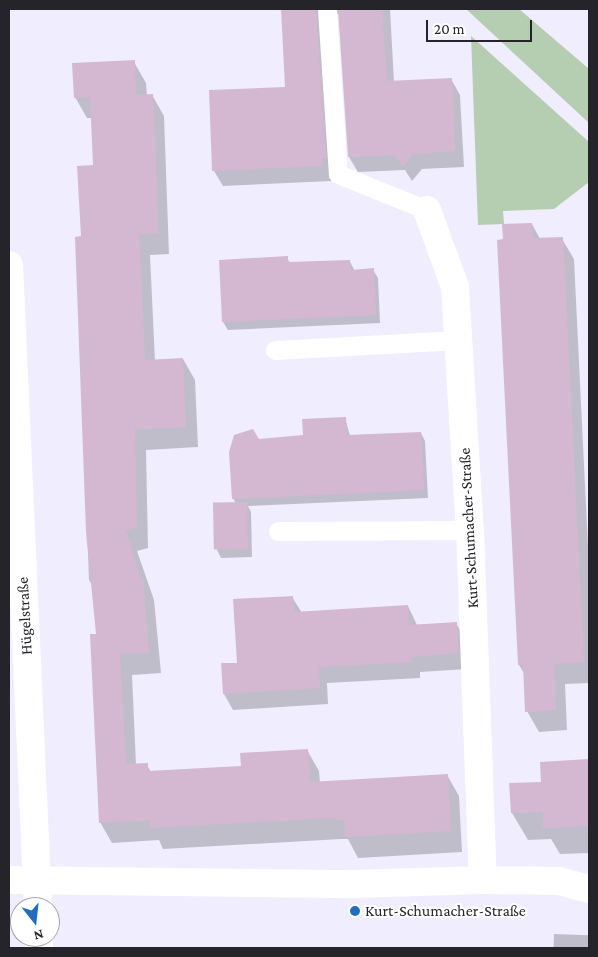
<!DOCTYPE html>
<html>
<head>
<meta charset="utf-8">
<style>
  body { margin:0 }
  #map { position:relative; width:598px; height:957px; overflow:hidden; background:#f0edfe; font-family:"Crimson Pro",serif }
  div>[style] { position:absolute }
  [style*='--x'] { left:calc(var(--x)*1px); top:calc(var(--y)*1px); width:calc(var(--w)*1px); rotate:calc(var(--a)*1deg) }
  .green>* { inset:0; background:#b5cdb0 }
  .shadow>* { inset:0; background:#0003; transform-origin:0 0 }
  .building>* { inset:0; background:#d4b8d2; transform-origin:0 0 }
  .service>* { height:19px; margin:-9.5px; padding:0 9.5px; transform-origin:9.5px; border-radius:9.5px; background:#fff }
  .minor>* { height:28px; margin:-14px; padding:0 14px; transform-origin:14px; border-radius:14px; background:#fff }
  .tertiary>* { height:28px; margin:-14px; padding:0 14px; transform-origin:14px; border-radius:14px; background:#fff }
  .dots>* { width:14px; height:14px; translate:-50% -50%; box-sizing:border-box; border:2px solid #fff; border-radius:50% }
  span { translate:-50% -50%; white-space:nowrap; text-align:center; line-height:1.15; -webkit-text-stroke:4px #fff; paint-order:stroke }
  .street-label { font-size:16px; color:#25242b }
  .poi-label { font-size:16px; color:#25242b }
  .left { translate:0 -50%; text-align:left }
  .frame { position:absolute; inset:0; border:10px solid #25242b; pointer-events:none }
  .north { position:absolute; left:10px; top:897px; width:50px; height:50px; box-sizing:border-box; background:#fff; border:1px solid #a8a7aa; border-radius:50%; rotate:164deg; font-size:14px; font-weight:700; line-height:20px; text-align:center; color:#25242b }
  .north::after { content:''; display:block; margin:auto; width:18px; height:22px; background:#206ebd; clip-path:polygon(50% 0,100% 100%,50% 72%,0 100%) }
  .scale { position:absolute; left:426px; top:20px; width:106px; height:22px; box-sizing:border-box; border:2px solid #25242b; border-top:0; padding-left:6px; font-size:15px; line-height:18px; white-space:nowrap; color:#25242b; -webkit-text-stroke:4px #fff; paint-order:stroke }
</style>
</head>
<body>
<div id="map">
  <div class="green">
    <div style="clip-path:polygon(466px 9px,519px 9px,589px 69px,589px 123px)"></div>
    <div style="clip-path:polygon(471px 36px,589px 142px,589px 182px,554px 209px,503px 211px,504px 224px,478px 225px)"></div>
  </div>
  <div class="shadow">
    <div style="clip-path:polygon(315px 9px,390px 9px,394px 82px,451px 79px,460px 95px,464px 167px,422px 169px,412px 181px,405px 170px,358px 172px,349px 157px,340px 15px,336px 13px,331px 181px,223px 186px,214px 171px,319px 94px)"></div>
    <div style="clip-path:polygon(134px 62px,146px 83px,147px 96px,152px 95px,164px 116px,169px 254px,150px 255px,155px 361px,183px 359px,195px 380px,198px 447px,146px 450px,148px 548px,137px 551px,154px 600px,161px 673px,132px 675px,136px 765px,147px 765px,151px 772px,242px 767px,307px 750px,319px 771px,320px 783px,447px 775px,459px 796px,462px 852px,358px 858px,348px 839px,341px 839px,163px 849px,159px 840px,112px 843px,100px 822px,97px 635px,94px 588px,89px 580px,77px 238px,82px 238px,95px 166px,92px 118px,87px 118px,75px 97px)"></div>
    <div style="clip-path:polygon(532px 224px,540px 239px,562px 239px,574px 259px,589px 567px,589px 683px,565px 684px,567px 730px,539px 732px,527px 711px,525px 675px,519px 665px,504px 241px)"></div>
    <div style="clip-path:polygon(287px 258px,290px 263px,350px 262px,355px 271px,373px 270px,378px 278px,380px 323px,228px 330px,223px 322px)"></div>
    <div style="clip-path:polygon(345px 418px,350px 436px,421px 433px,425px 441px,428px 498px,248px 506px,251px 512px,252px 557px,221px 558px,217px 550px,236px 504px,233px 498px,259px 441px,304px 436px)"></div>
    <div style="clip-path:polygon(292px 597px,302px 613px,408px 606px,417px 625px,456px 623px,465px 639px,467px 669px,420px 672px,420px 678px,327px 683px,328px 704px,233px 710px,224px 694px,239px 664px)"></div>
    <div style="clip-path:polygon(589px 761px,589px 853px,560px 854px,551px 839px,528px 840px,512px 813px,510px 784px,542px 783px,541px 763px)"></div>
    <div style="left:554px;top:934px;width:35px;height:14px;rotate:2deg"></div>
  </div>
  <div class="building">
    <div style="clip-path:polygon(281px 9px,316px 9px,326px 158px,322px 158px,322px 166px,212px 171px,209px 90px,285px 87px)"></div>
    <div style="clip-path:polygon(338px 9px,382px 9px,387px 81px,452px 78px,455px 151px,413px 154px,403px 167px,395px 155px,348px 157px)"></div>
    <div style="clip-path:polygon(135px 60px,136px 95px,153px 94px,156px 162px,158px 233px,139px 234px,145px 360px,183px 358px,186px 427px,135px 429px,137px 527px,126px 530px,140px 578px,143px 577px,149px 653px,120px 654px,126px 764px,148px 763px,148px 771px,241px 766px,240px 753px,308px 749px,310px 782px,448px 774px,451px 831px,345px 837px,344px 820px,328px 818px,150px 828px,150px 820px,99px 823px,90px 634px,96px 634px,86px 532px,75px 237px,81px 236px,77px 166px,93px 165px,90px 97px,74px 98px,72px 63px)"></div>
    <div style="clip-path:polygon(532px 223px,533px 238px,563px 237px,584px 662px,554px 664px,556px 710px,525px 712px,523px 665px,518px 665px,497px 240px,503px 239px,502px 224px)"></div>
    <div style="clip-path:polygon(288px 256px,288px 262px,350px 260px,351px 270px,374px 268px,376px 315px,222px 322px,219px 260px)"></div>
    <div style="clip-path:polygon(346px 417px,347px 435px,421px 432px,424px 490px,232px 499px,229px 452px,234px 435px,253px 429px,259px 439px,303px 435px,302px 419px)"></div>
    <div style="left:247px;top:502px;width:47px;height:34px;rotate:89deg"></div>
    <div style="clip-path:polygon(293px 596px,294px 612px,408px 605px,409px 625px,457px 622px,458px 653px,411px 657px,412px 662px,319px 667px,320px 688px,223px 694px,221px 663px,237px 663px,233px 599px)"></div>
    <div style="clip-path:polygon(589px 759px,589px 826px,543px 828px,543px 812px,511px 813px,509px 783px,541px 782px,540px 762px)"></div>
  </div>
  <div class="service">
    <div style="--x:327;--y:9;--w:165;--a:86.2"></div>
    <div style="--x:338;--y:174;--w:96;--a:22"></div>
    <div style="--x:275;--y:350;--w:183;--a:-3.1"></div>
    <div style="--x:278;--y:531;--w:192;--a:-0.3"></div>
  </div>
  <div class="minor">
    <div style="--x:427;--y:210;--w:82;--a:70"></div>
    <div style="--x:455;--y:287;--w:243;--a:86.5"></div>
    <div style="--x:470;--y:530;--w:350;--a:87.9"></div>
    <div style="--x:9;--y:880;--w:345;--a:0.7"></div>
    <div style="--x:354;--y:884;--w:129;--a:-1.8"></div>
    <div style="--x:483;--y:880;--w:76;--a:0.8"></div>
    <div style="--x:559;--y:881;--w:31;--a:15"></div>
  </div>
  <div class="tertiary">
    <div style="--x:9;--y:265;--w:643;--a:87.41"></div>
    <div style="--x:39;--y:937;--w:11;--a:90"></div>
  </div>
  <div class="dots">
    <div style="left:355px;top:911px;background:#206ebd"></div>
  </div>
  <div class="street-label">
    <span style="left:469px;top:528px;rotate:-93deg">Kurt-Schumacher-Straße</span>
    <span style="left:25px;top:616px;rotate:-93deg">Hügelstraße</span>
  </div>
  <div class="poi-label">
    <span class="left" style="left:365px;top:911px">Kurt-Schumacher-Straße</span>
  </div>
  <div class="frame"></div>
  <div class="north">N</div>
  <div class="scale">20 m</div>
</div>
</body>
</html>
